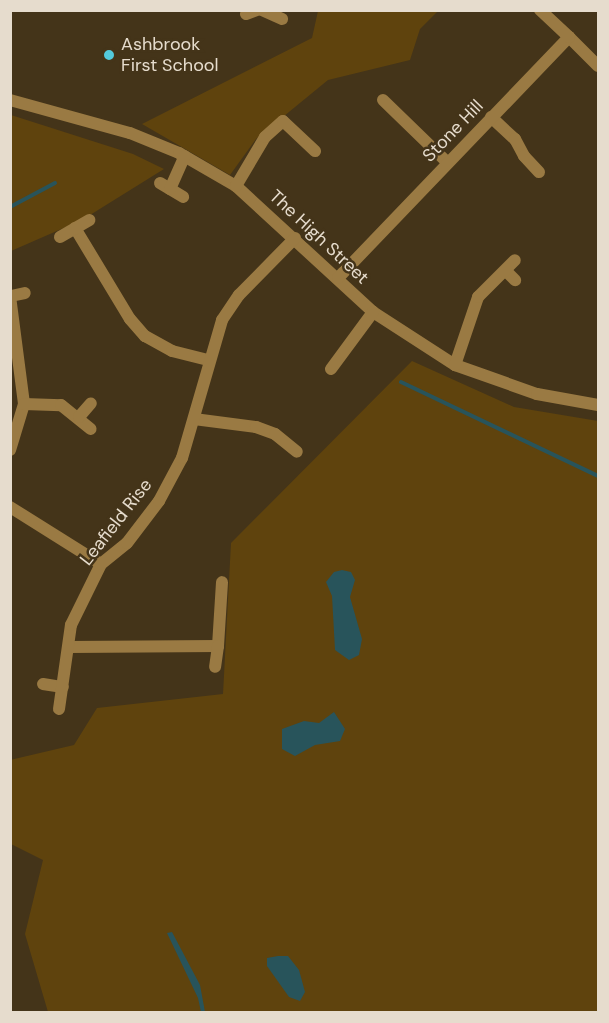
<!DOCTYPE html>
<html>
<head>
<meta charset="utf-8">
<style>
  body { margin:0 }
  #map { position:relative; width:609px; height:1023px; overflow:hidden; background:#443419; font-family:"DM Sans",sans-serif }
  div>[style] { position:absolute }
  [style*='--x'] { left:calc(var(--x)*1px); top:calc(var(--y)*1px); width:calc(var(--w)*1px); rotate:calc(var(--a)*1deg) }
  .green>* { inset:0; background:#5f430d }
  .water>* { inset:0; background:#28545b }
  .stream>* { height:4px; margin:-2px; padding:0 2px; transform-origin:2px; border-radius:2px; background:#28545b }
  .minor>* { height:12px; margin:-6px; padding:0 6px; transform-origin:6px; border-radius:6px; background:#9a7a43 }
  .dots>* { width:16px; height:16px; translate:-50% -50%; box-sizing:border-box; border:3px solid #443419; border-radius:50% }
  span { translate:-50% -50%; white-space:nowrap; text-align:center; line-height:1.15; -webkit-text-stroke:5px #443419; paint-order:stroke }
  .poi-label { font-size:18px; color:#e6dccd }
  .left { translate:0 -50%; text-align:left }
  .street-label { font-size:18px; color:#e6dccd }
  .frame { position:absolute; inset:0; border:12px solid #e6dccd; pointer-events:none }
</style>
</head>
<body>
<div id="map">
  <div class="green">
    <div style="clip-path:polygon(318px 11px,438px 11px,420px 29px,410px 60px,328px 80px,256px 139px,230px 175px,142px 124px,312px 38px)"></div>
    <div style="clip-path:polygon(11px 115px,133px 154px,164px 169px,82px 220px,11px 251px)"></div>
    <div style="clip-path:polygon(412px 361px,514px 407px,598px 421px,598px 1012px,48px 1012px,25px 934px,43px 860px,11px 844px,10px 760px,74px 745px,97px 708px,223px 694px,231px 543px)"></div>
  </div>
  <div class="water">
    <div style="clip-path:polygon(342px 570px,351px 572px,355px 580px,350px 597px,362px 639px,359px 655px,349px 660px,335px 650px,332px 596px,326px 582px,334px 572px)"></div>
    <div style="clip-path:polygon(334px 712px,345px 729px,340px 741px,315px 745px,295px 756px,282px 749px,282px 729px,304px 721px,319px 723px)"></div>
    <div style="clip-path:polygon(172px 932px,200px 985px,205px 1012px,201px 1012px,198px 998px,167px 933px)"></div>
    <div style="clip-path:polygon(278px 956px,288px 956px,299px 970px,305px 992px,300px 1001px,289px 997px,267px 966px,267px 958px)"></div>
  </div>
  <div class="stream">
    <div style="--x:10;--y:207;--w:51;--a:-28.1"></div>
    <div style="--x:401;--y:382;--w:218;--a:25.5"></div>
  </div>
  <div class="minor">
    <div style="--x:262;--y:10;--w:22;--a:24"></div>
    <div style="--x:246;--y:14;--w:12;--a:-20"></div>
    <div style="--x:569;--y:37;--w:41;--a:45"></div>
    <div style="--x:10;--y:100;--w:124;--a:15.4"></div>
    <div style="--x:130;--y:133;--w:53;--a:22.2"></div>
    <div style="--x:179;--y:153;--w:66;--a:30.1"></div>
    <div style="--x:236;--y:186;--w:186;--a:42.6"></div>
    <div style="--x:373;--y:312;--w:98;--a:32.9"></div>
    <div style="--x:455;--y:365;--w:87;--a:19.5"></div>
    <div style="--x:537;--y:394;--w:62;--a:10.2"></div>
    <div style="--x:383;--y:100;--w:89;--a:44.1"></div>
    <div style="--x:491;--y:117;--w:33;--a:43"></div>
    <div style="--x:515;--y:139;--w:19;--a:62"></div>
    <div style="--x:524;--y:156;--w:22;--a:47"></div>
    <div style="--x:160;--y:183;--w:27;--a:31"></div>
    <div style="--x:236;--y:186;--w:57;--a:-59.4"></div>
    <div style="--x:265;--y:137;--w:24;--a:-42"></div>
    <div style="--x:283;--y:121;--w:44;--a:43.2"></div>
    <div style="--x:170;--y:189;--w:36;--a:-66"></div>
    <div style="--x:75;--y:228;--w:106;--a:58.9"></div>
    <div style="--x:130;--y:319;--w:23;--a:49"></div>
    <div style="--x:145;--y:336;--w:31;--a:29"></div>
    <div style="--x:172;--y:351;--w:37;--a:14"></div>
    <div style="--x:60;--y:237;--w:34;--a:-30"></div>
    <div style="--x:506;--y:271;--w:13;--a:45"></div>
    <div style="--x:338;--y:278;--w:334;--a:-46.2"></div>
    <div style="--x:569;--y:37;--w:40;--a:-137"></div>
    <div style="--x:10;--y:296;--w:109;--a:82.6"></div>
    <div style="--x:24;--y:404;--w:48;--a:106.9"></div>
    <div style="--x:11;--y:296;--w:14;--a:-12"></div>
    <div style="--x:455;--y:365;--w:72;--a:-71.3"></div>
    <div style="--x:478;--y:297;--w:52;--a:-45"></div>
    <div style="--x:331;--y:369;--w:71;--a:-53.6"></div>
    <div style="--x:24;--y:404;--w:37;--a:2"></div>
    <div style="--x:61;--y:405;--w:38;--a:39"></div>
    <div style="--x:79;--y:417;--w:18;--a:-49"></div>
    <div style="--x:194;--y:419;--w:63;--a:7.4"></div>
    <div style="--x:256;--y:427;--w:20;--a:20"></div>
    <div style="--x:275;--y:434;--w:28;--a:39"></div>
    <div style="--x:10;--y:507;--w:107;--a:32.1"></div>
    <div style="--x:218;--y:646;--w:64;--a:-86.4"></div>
    <div style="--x:69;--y:647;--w:149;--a:-0.4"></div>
    <div style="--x:218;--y:646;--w:21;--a:98"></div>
    <div style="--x:43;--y:684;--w:20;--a:9"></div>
    <div style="--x:59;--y:709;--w:85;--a:-81.9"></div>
    <div style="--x:71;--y:625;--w:68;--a:-63.8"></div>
    <div style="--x:101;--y:564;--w:33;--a:-39"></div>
    <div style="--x:127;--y:543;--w:53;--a:-52.7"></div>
    <div style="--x:159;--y:501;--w:49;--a:-61.9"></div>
    <div style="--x:182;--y:458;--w:144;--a:-73.8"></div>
    <div style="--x:222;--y:320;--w:30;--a:-56"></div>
    <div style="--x:239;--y:295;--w:80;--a:-45.5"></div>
  </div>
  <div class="dots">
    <div style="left:109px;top:55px;background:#53cadc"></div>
  </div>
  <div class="poi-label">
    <span class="left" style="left:121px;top:55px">Ashbrook<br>First School</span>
  </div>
  <div class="street-label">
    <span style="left:453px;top:131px;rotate:-46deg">Stone Hill</span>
    <span style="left:319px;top:237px;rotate:43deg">The High Street</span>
    <span style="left:116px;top:522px;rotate:-52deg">Leafield Rise</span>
  </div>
  <div class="frame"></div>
</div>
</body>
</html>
